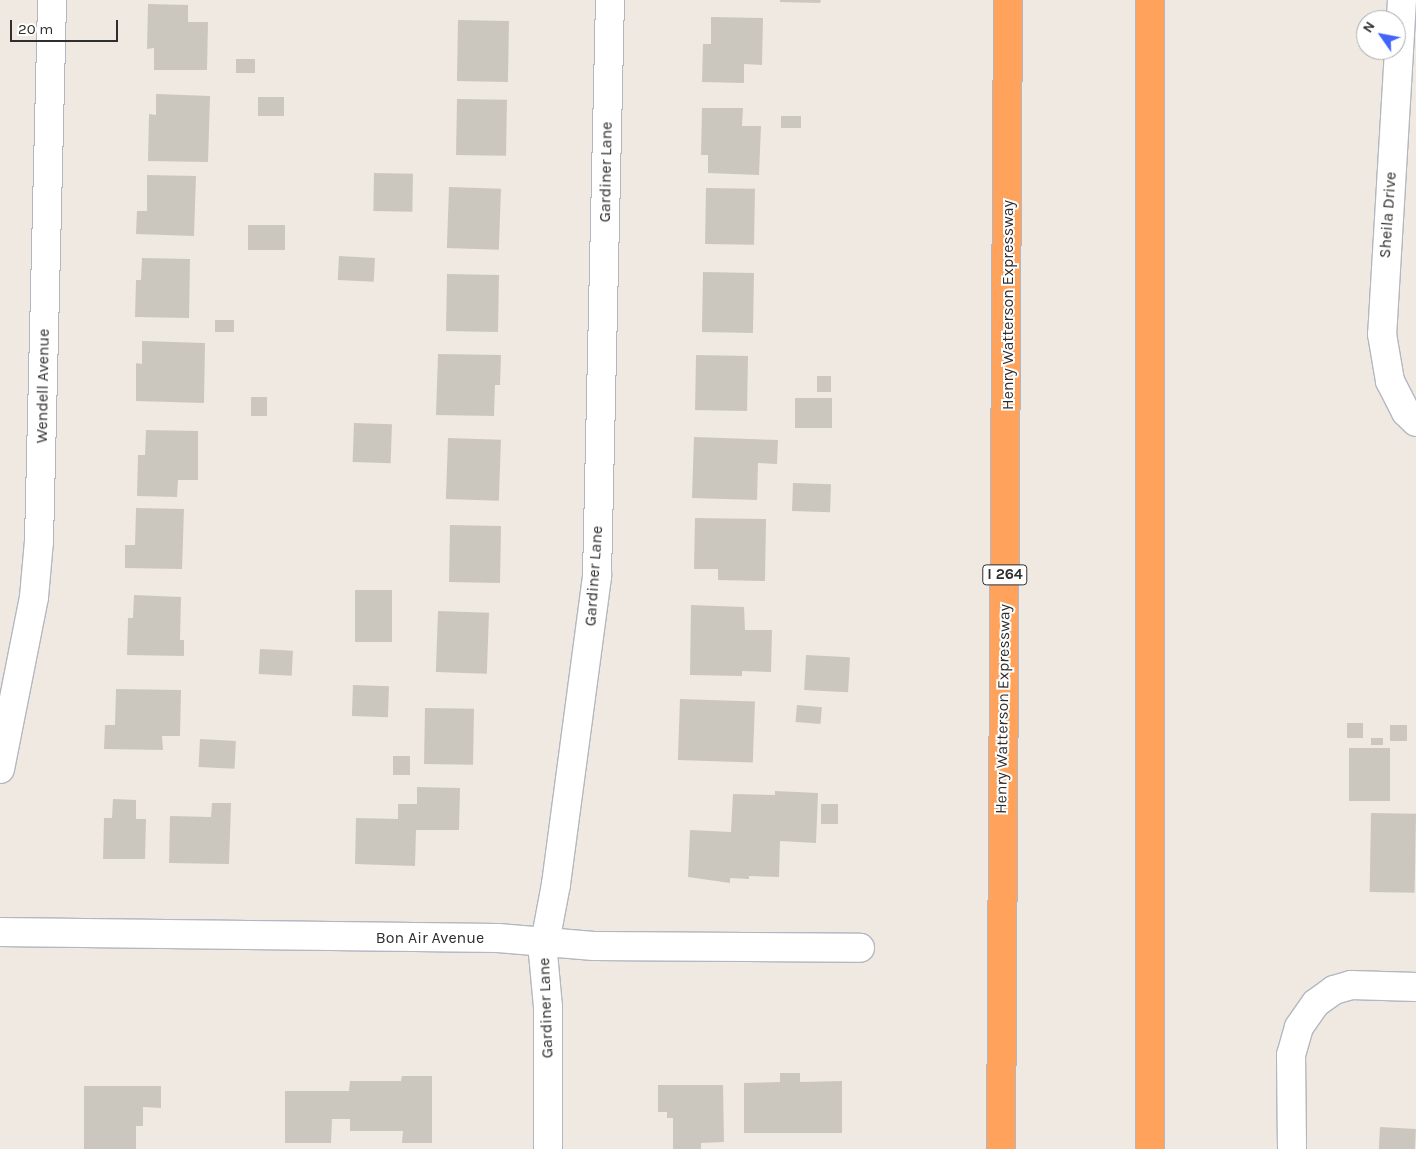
<!DOCTYPE html>
<html>
<head>
<meta charset="utf-8">
<style>
  body { margin:0 }
  #map { position:relative; width:1416px; height:1149px; overflow:hidden; background:#efe9e1; font-family:Karla,sans-serif }
  div>[style] { position:absolute }
  [style*='--x'] { left:calc(var(--x)*1px); top:calc(var(--y)*1px); width:calc(var(--w)*1px); rotate:calc(var(--a)*1deg) }
  .building>* { inset:0; background:#cbc7bf; transform-origin:0 0 }
  .roads { filter:drop-shadow(1px 0 #b4b7c1) drop-shadow(-1px 0 #b4b7c1) drop-shadow(0 1px #b4b7c1) drop-shadow(0 -1px #b4b7c1) }
  .minor>* { height:28px; margin:-14px; padding:0 14px; transform-origin:14px; border-radius:14px; background:#fff }
  .highway>* { height:28px; margin:-14px; padding:0 14px; transform-origin:14px; border-radius:14px; background:#ffa35c }
  span { translate:-50% -50%; white-space:nowrap; text-align:center; line-height:1.15; -webkit-text-stroke:4px #fff; paint-order:stroke }
  .shield-label span { padding:1px 4px; background:#fff; border:1px solid; border-radius:4px; -webkit-text-stroke-width:0 }
  .shield-label { font-size:15px; color:#2e2e2e; font-weight:700 }
  .street-label { font-size:16px; color:#2e2e2e }
  .north { position:absolute; left:1356px; top:10px; width:50px; height:50px; box-sizing:border-box; background:#fff; border:1px solid #ababab; border-radius:50%; rotate:303deg; font-size:14px; font-weight:700; line-height:20px; text-align:center; color:#2e2e2e }
  .north::after { content:''; display:block; margin:auto; width:18px; height:22px; background:#4264fb; clip-path:polygon(50% 0,100% 100%,50% 72%,0 100%) }
  .scale { position:absolute; left:10px; top:20px; width:108px; height:22px; box-sizing:border-box; border:2px solid #2e2e2e; border-top:0; padding-left:6px; font-size:15px; line-height:18px; white-space:nowrap; color:#2e2e2e; -webkit-text-stroke:4px #fff; paint-order:stroke }
</style>
</head>
<body>
<div id="map">
  <div class="building">
    <div style="clip-path:polygon(780px 0,821px 0,820px 3px,780px 2px)"></div>
    <div style="clip-path:polygon(148px 4px,188px 5px,188px 22px,208px 22px,207px 70px,154px 70px,154px 48px,147px 49px)"></div>
    <div style="clip-path:polygon(711px 17px,763px 18px,762px 65px,744px 64px,744px 83px,702px 82px,703px 44px,711px 44px)"></div>
    <div style="left:458px;top:20px;width:51px;height:61px;rotate:1deg"></div>
    <div style="left:236px;top:59px;width:19px;height:14px"></div>
    <div style="clip-path:polygon(156px 94px,210px 96px,208px 162px,148px 161px,149px 114px,156px 115px)"></div>
    <div style="left:258px;top:97px;width:26px;height:19px"></div>
    <div style="left:457px;top:99px;width:50px;height:56px;rotate:1deg"></div>
    <div style="clip-path:polygon(702px 108px,743px 108px,742px 126px,761px 126px,759px 175px,708px 173px,708px 155px,701px 155px)"></div>
    <div style="left:781px;top:116px;width:20px;height:12px"></div>
    <div style="left:374px;top:173px;width:39px;height:38px;rotate:1deg"></div>
    <div style="clip-path:polygon(147px 175px,196px 176px,194px 236px,136px 234px,137px 211px,147px 211px)"></div>
    <div style="left:449px;top:187px;width:52px;height:61px;rotate:2deg"></div>
    <div style="left:706px;top:188px;width:49px;height:56px;rotate:1deg"></div>
    <div style="left:248px;top:225px;width:37px;height:25px"></div>
    <div style="left:339px;top:256px;width:36px;height:24px;rotate:3deg"></div>
    <div style="clip-path:polygon(142px 258px,190px 259px,189px 318px,135px 317px,136px 280px,141px 280px)"></div>
    <div style="left:703px;top:272px;width:51px;height:60px;rotate:1deg"></div>
    <div style="left:447px;top:274px;width:52px;height:57px;rotate:1deg"></div>
    <div style="left:234px;top:320px;width:12px;height:19px;rotate:90deg"></div>
    <div style="clip-path:polygon(142px 341px,205px 343px,204px 403px,136px 401px,136px 363px,142px 364px)"></div>
    <div style="clip-path:polygon(438px 354px,501px 355px,500px 385px,495px 385px,494px 416px,436px 415px)"></div>
    <div style="left:696px;top:355px;width:52px;height:55px;rotate:1deg"></div>
    <div style="left:817px;top:376px;width:14px;height:16px"></div>
    <div style="left:251px;top:397px;width:16px;height:19px"></div>
    <div style="left:795px;top:398px;width:37px;height:30px"></div>
    <div style="left:354px;top:423px;width:38px;height:39px;rotate:2deg"></div>
    <div style="clip-path:polygon(146px 430px,198px 431px,198px 480px,178px 480px,177px 497px,137px 496px,138px 455px,145px 455px)"></div>
    <div style="clip-path:polygon(694px 437px,778px 440px,777px 464px,758px 463px,757px 500px,692px 498px)"></div>
    <div style="left:448px;top:438px;width:53px;height:61px;rotate:2deg"></div>
    <div style="left:793px;top:483px;width:38px;height:28px;rotate:2deg"></div>
    <div style="clip-path:polygon(136px 508px,184px 509px,182px 569px,125px 568px,125px 545px,135px 545px)"></div>
    <div style="clip-path:polygon(695px 518px,766px 519px,765px 581px,718px 580px,718px 569px,694px 569px)"></div>
    <div style="left:450px;top:525px;width:51px;height:57px;rotate:1deg"></div>
    <div style="left:355px;top:590px;width:37px;height:52px"></div>
    <div style="clip-path:polygon(134px 595px,181px 597px,180px 640px,184px 640px,184px 656px,127px 655px,128px 618px,133px 618px)"></div>
    <div style="clip-path:polygon(691px 605px,744px 607px,745px 630px,772px 630px,771px 672px,742px 671px,742px 676px,690px 675px)"></div>
    <div style="left:438px;top:611px;width:51px;height:61px;rotate:2deg"></div>
    <div style="left:260px;top:649px;width:33px;height:25px;rotate:3deg"></div>
    <div style="left:806px;top:655px;width:44px;height:35px;rotate:3deg"></div>
    <div style="left:353px;top:685px;width:36px;height:31px;rotate:2deg"></div>
    <div style="clip-path:polygon(116px 689px,181px 690px,180px 736px,162px 736px,163px 750px,104px 749px,105px 725px,115px 725px)"></div>
    <div style="left:680px;top:699px;width:75px;height:61px;rotate:2deg"></div>
    <div style="left:797px;top:705px;width:25px;height:17px;rotate:5deg"></div>
    <div style="left:425px;top:708px;width:49px;height:56px;rotate:1deg"></div>
    <div style="left:1347px;top:723px;width:16px;height:15px"></div>
    <div style="left:1390px;top:725px;width:17px;height:16px"></div>
    <div style="left:1371px;top:738px;width:12px;height:7px"></div>
    <div style="left:200px;top:739px;width:36px;height:28px;rotate:3deg"></div>
    <div style="left:1349px;top:748px;width:41px;height:53px"></div>
    <div style="left:393px;top:756px;width:17px;height:19px"></div>
    <div style="clip-path:polygon(417px 787px,460px 788px,459px 830px,416px 830px,415px 866px,355px 864px,356px 818px,398px 819px,398px 804px,417px 804px)"></div>
    <div style="clip-path:polygon(775px 791px,818px 793px,816px 843px,780px 841px,779px 877px,749px 876px,749px 879px,730px 878px,730px 883px,688px 877px,690px 830px,731px 832px,733px 794px,775px 795px)"></div>
    <div style="clip-path:polygon(113px 799px,136px 800px,136px 819px,146px 819px,145px 859px,103px 859px,104px 818px,112px 818px)"></div>
    <div style="clip-path:polygon(212px 803px,231px 803px,229px 864px,169px 863px,170px 816px,211px 817px)"></div>
    <div style="left:821px;top:804px;width:17px;height:20px"></div>
    <div style="left:1371px;top:813px;width:45px;height:79px;rotate:1deg"></div>
    <div style="clip-path:polygon(780px 1073px,800px 1073px,800px 1082px,842px 1081px,842px 1133px,744px 1133px,744px 1083px,780px 1082px)"></div>
    <div style="clip-path:polygon(402px 1076px,432px 1076px,432px 1143px,402px 1143px,403px 1131px,350px 1131px,350px 1119px,332px 1119px,331px 1143px,285px 1143px,285px 1091px,349px 1091px,350px 1081px,401px 1081px)"></div>
    <div style="clip-path:polygon(658px 1085px,723px 1085px,724px 1142px,701px 1143px,701px 1149px,673px 1149px,673px 1118px,667px 1118px,667px 1112px,658px 1112px)"></div>
    <div style="clip-path:polygon(84px 1086px,161px 1086px,161px 1108px,143px 1107px,143px 1126px,136px 1126px,136px 1149px,84px 1149px)"></div>
    <div style="left:1380px;top:1127px;width:36px;height:22px;rotate:3deg"></div>
  </div>
  <div class="roads">
    <div class="minor">
      <div style="--x:1402;--y:0;--w:335;--a:93.4"></div>
      <div style="--x:1382;--y:334;--w:48;--a:80.3"></div>
      <div style="--x:1390;--y:381;--w:35;--a:63"></div>
      <div style="--x:1406;--y:412;--w:14;--a:45"></div>
      <div style="--x:0;--y:769;--w:175;--a:-78.8"></div>
      <div style="--x:34;--y:597;--w:56;--a:-84.9"></div>
      <div style="--x:39;--y:541;--w:541;--a:-88.62"></div>
      <div style="--x:0;--y:932;--w:498;--a:0.7"></div>
      <div style="--x:498;--y:938;--w:96;--a:4.8"></div>
      <div style="--x:594;--y:946;--w:266;--a:0.4"></div>
      <div style="--x:548;--y:1149;--w:142;--a:-90"></div>
      <div style="--x:548;--y:1007;--w:54;--a:-95.3"></div>
      <div style="--x:543;--y:953;--w:70;--a:-79.3"></div>
      <div style="--x:556;--y:884;--w:311;--a:-82.4"></div>
      <div style="--x:597;--y:576;--w:576;--a:-88.71"></div>
      <div style="--x:1292;--y:1149;--w:94;--a:-90.6"></div>
      <div style="--x:1291;--y:1055;--w:29;--a:-74"></div>
      <div style="--x:1299;--y:1027;--w:29;--a:-55"></div>
      <div style="--x:1316;--y:1003;--w:22;--a:-36"></div>
      <div style="--x:1334;--y:990;--w:18;--a:-16"></div>
      <div style="--x:1351;--y:985;--w:65;--a:1.8"></div>
    </div>
    <div class="highway">
      <div style="--x:1001;--y:1149;--w:1149;--a:-89.65"></div>
      <div style="--x:1150;--y:1149;--w:1149;--a:-90"></div>
    </div>
  </div>
  <div class="shield-label">
    <span style="left:1005px;top:575px">I 264</span>
  </div>
  <div class="street-label">
    <span style="left:606px;top:172px;rotate:-89deg">Gardiner Lane</span>
    <span style="left:1388px;top:215px;rotate:-86deg">Sheila Drive</span>
    <span style="left:1008px;top:305px;rotate:-90deg">Henry Watterson Expressway</span>
    <span style="left:43px;top:386px;rotate:-89deg">Wendell Avenue</span>
    <span style="left:594px;top:576px;rotate:-86deg">Gardiner Lane</span>
    <span style="left:1003px;top:709px;rotate:-89deg">Henry Watterson Expressway</span>
    <span style="left:430px;top:938px">Bon Air Avenue</span>
    <span style="left:546px;top:1008px;rotate:-92deg">Gardiner Lane</span>
  </div>
  <div class="north">N</div>
  <div class="scale">20 m</div>
</div>
</body>
</html>
